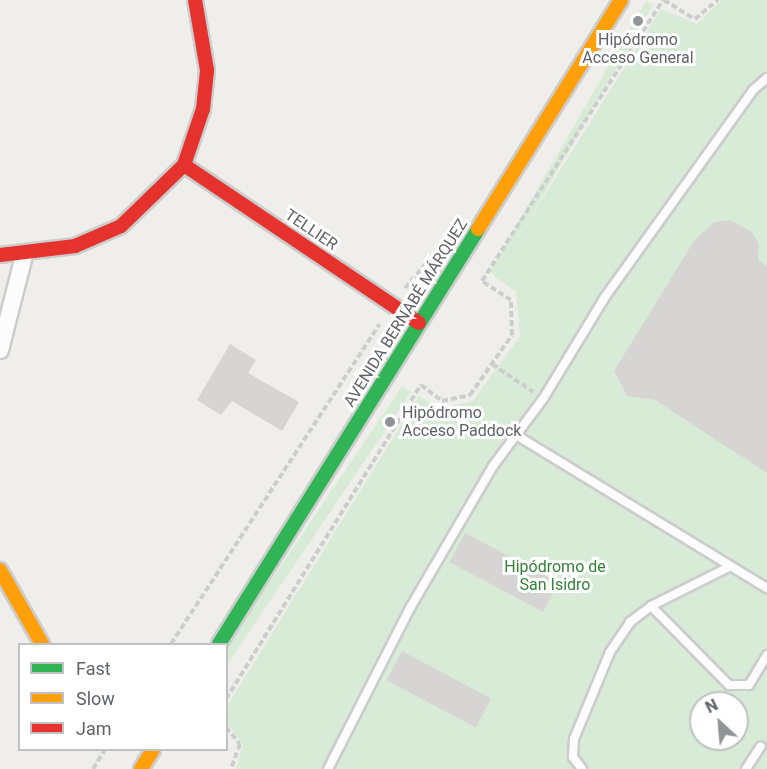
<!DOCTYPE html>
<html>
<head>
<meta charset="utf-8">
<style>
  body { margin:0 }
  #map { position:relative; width:767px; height:769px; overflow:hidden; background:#efeeea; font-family:Roboto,sans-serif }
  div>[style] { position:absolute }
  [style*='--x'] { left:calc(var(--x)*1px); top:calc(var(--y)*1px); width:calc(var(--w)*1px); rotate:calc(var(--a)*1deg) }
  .green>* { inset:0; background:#d8ebd6; transform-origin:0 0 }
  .building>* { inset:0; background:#d6d5d3; transform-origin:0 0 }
  .path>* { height:4px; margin-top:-2px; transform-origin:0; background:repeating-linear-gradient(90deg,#cacfcc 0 6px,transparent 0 9px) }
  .roads { filter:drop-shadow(2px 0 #cbcccc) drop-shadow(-2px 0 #cbcccc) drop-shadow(0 2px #cbcccc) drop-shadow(0 -2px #cbcccc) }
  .lane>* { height:8px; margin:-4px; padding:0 4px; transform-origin:4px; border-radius:4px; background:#fdfcfc }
  .street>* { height:16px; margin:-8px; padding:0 8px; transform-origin:8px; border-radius:8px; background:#fdfcfc }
  .fast>* { height:14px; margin:-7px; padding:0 7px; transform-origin:7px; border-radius:7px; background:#30b455 }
  .slow>* { height:14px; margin:-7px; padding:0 7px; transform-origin:7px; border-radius:7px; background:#ff9f0a }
  .jam>* { height:14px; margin:-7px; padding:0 7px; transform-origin:7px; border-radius:7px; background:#e5322d }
  .dots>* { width:16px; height:16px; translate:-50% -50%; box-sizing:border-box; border:3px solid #fff; border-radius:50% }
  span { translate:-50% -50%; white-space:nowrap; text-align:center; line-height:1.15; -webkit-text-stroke:6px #fff; paint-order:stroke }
  .poi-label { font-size:16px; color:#5f6368 }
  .left { translate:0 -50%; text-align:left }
  .street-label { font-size:16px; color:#5f6368 }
  .park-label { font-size:16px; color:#348238 }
  .legend { position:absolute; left:18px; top:643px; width:210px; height:108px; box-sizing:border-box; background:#fff; border:2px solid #bfc1c3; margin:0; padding:8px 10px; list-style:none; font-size:18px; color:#5f6368 }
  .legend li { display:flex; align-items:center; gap:12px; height:30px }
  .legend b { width:30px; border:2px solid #bfc1c3 }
  .north { position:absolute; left:689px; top:691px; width:60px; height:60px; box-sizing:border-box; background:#fff; border:2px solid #bfc1c3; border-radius:50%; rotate:334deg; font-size:16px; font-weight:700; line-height:24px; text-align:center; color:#5f6368 }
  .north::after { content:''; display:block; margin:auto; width:21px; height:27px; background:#919496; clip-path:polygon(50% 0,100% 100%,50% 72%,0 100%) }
</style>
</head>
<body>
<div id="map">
  <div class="green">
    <div style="clip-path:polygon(evenodd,722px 0,767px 0,767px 769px,236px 769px,243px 744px,227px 723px,226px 708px,419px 396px,439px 409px,473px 401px,520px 336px,516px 292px,494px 276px,661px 9px,697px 24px,722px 0,701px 703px,737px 703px,737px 739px,701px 739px,701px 703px)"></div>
    <div style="left:646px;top:1px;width:8px;height:313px;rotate:30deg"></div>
    <div style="left:402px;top:386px;width:11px;height:333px;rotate:34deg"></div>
  </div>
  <div class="building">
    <div style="clip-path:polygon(730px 220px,752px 232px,759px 244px,758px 260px,767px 267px,767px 473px,655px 400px,627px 396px,614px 371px,694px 241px,714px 222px)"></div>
    <div style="clip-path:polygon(230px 344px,256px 360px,248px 373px,299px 402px,282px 431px,232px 401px,221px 415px,197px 400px)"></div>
    <div style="left:465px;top:533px;width:106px;height:33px;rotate:28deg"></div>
    <div style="left:402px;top:651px;width:101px;height:33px;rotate:28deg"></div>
  </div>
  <div class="path">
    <div style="--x:664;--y:0;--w:36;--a:32"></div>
    <div style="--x:695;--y:19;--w:30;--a:-40"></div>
    <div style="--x:405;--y:288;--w:46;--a:-49.4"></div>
    <div style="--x:492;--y:364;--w:50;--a:34.3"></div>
    <div style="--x:171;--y:644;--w:382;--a:-56.9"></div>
    <div style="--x:226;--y:699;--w:370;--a:-58.2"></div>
    <div style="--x:421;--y:385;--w:26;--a:37"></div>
    <div style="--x:442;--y:401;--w:29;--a:-12"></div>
    <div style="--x:470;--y:395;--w:73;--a:-55"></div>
    <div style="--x:512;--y:335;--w:35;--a:-92"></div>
    <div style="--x:511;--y:300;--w:35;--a:-147"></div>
    <div style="--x:482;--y:281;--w:334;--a:-57.2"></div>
    <div style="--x:226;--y:727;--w:22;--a:51"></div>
    <div style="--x:240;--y:744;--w:27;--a:110"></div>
    <div style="--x:93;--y:769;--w:22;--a:-58"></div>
  </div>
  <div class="roads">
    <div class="lane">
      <div style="--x:516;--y:435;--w:294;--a:31.4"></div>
      <div style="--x:651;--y:606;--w:111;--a:45.4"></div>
      <div style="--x:729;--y:685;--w:20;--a:0"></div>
      <div style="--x:749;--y:685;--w:35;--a:-59"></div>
      <div style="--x:328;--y:769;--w:181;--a:-63"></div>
      <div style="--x:410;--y:608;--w:164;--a:-59.7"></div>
      <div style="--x:493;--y:466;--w:84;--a:-53.3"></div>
      <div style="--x:543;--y:399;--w:119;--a:-58.7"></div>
      <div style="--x:605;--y:297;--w:254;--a:-54.4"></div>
      <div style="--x:753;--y:90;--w:18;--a:-41"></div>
      <div style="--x:582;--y:769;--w:15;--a:-127"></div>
      <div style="--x:573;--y:757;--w:18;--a:-87"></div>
      <div style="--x:574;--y:739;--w:94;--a:-67.5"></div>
      <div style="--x:610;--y:652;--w:36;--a:-56"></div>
      <div style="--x:630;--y:622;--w:26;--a:-37"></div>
      <div style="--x:651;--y:606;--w:87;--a:-26.6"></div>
      <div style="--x:746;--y:769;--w:27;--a:-57"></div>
    </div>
    <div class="street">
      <div style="--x:0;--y:350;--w:97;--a:-75.7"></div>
    </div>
    <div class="fast">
      <div style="--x:219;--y:644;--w:489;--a:-58"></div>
    </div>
    <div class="slow">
      <div style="--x:478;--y:229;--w:270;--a:-58"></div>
      <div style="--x:0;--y:570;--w:85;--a:60.4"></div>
      <div style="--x:141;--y:769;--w:22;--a:-58"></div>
    </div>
    <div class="jam">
      <div style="--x:184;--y:165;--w:283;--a:33.9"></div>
      <div style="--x:0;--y:255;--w:76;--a:-6.8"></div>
      <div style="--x:75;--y:246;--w:50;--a:-23.5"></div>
      <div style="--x:121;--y:226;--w:88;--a:-44.1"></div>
      <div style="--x:184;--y:165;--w:59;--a:-71.3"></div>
      <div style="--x:203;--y:109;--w:39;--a:-84"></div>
      <div style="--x:207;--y:70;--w:71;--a:-99.7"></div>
    </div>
  </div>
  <div class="dots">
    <div style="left:638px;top:21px;background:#919496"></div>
    <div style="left:390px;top:422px;background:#919496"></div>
  </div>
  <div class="poi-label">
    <span style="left:638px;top:49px">Hipódromo<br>Acceso General</span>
    <span class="left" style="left:402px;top:422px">Hipódromo<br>Acceso Paddock</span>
  </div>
  <div class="street-label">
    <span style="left:311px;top:230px;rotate:34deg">TELLIER</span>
    <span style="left:406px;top:313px;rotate:-58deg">AVENIDA BERNABÉ MÁRQUEZ</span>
  </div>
  <div class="park-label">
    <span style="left:555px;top:576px">Hipódromo de<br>San Isidro</span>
  </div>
  <ul class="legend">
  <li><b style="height:8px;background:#30b455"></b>Fast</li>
  <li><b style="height:8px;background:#ff9f0a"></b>Slow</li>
  <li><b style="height:8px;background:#e5322d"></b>Jam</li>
  </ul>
  <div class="north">N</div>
</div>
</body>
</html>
